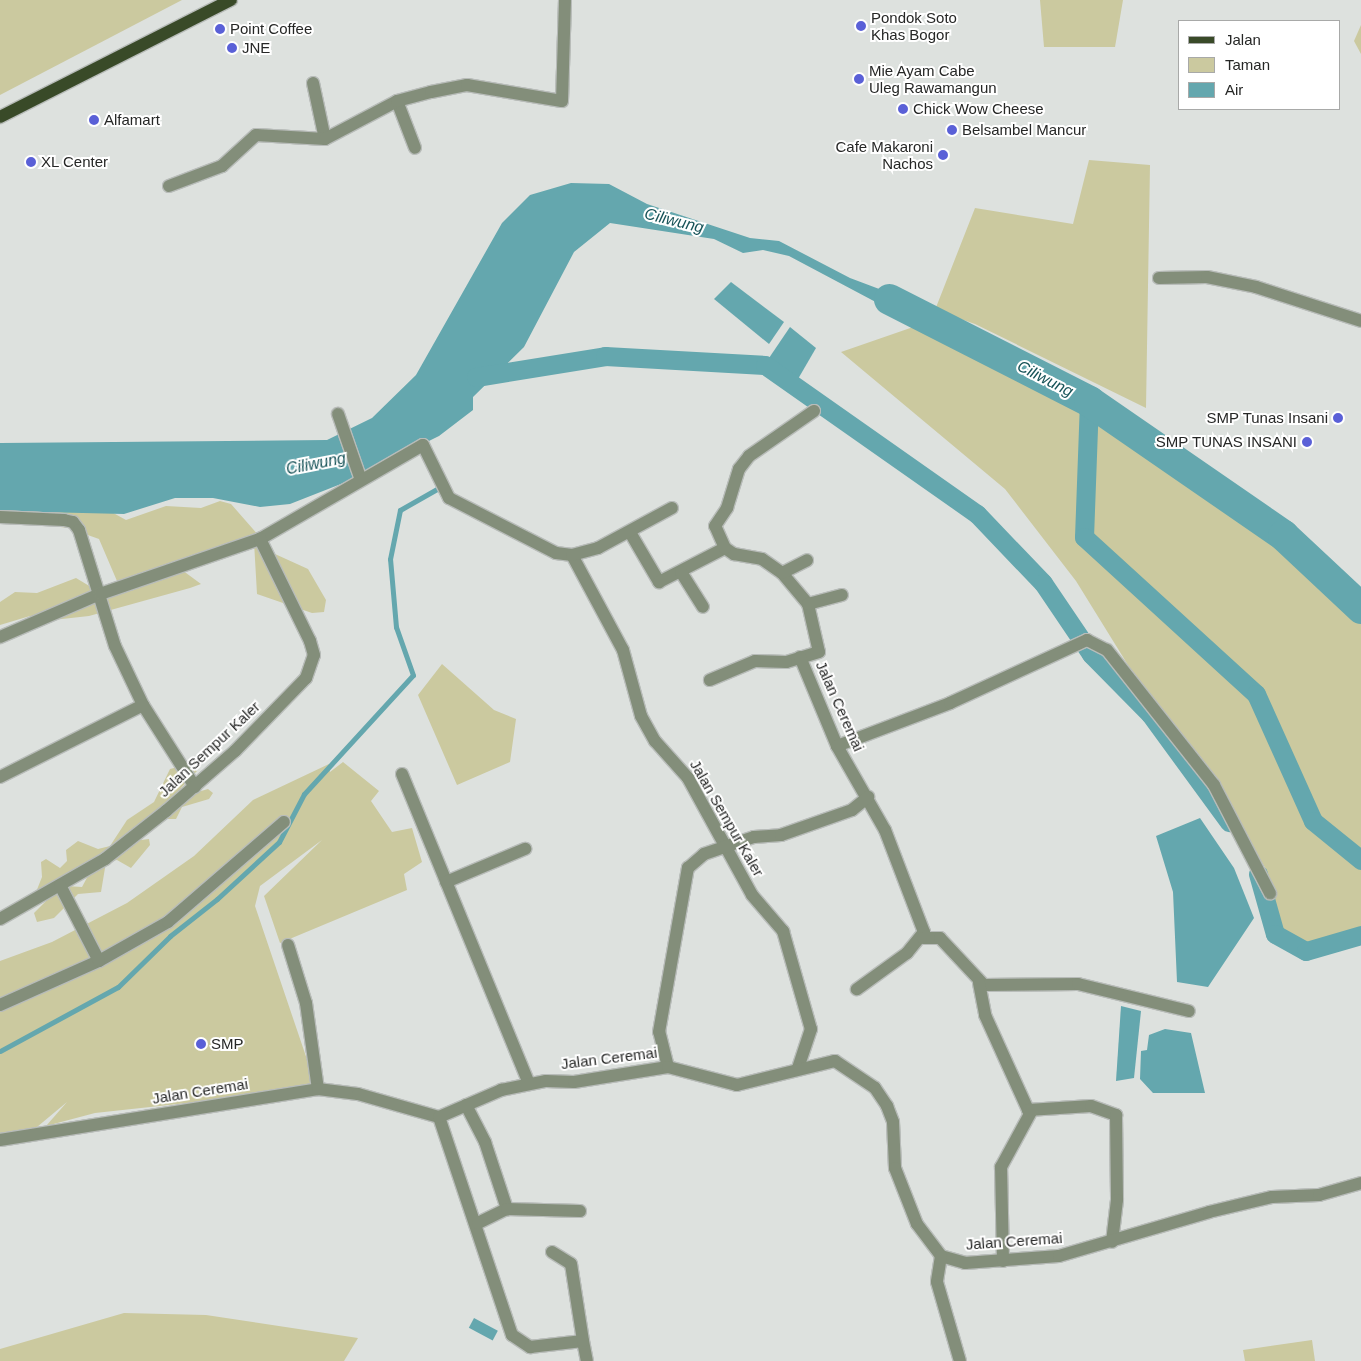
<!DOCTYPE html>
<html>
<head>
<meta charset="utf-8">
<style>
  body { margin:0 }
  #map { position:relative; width:1361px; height:1361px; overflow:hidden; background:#dde1de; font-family:Arial,sans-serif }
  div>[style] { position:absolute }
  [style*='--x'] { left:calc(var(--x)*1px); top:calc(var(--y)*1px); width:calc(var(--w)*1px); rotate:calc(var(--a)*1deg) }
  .green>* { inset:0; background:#cbc99f }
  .water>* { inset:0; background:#64a7ae; transform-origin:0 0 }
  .stream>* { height:5px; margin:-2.5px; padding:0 2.5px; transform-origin:2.5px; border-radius:2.5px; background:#64a7ae }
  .canal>* { height:19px; margin:-9.5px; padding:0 9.5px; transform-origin:9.5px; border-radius:9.5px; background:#64a7ae }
  .river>* { height:31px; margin:-15.5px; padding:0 15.5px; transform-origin:15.5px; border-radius:15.5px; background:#64a7ae }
  .roads { filter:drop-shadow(1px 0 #b8bcb9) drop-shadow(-1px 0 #b8bcb9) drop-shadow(0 1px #b8bcb9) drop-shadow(0 -1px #b8bcb9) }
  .minor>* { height:12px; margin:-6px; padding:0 6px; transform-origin:6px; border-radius:6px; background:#838e7a }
  .major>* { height:12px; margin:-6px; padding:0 6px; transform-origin:6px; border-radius:6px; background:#394a28 }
  .dots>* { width:14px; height:14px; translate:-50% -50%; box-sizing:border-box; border:2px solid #fff; border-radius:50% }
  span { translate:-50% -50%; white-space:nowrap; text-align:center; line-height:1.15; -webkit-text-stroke:4px #fff; paint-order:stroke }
  .poi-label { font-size:15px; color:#262726 }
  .left { translate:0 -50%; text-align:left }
  .right { translate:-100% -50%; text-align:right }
  .street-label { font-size:15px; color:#262726 }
  .water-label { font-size:16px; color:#175358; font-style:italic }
  .legend { position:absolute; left:1178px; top:20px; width:162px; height:90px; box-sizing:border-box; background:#fff; border:1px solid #a8a9a8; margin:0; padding:6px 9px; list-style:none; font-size:15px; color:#262726 }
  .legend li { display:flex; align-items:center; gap:10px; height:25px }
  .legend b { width:25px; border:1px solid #a8a9a8 }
</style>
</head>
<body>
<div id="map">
  <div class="green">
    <div style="clip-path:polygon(0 0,182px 0,0 95px)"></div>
    <div style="clip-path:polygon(1040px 0,1123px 0,1115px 47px,1044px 47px)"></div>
    <div style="clip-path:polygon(1361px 25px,1361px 54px,1354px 41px)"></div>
    <div style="clip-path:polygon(1089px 160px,1150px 165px,1146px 408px,975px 324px,935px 310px,975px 208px,1073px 224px)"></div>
    <div style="clip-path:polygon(927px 318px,1089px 401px,1283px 535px,1361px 608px,1361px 935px,1306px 951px,1275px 934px,1266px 869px,1199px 758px,1136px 678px,1076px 581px,1005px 489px,841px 352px,919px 325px)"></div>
    <div style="clip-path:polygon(0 492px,106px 509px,126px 520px,166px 506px,201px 508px,220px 501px,231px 504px,275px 554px,308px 569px,326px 600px,324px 612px,312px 613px,257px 594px,254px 542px,182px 570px,201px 584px,190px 588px,89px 616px,53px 620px,30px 616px,0 625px,0 602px,15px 592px,37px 593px,76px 578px,96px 590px,120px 588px,99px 539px,68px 528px,22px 522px)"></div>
    <div style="clip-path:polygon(442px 664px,494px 710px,516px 719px,510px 762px,457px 785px,418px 695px)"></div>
    <div style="clip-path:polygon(343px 762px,379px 791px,371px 801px,392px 832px,412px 828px,422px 862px,404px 874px,407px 890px,280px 943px,264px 896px,322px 840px,260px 886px,255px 906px,317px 1089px,95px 1113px,46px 1126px,67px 1102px,37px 1127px,0 1143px,0 961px,52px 942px,127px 903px,194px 856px,253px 800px,329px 764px,330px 772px)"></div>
    <div style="clip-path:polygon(186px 765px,197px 771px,181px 788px,191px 794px,208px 789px,213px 793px,209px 799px,182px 807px,176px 819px,164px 819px,133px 841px,149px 839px,150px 845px,131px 868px,117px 860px,106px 862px,101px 892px,78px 894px,54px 918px,37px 922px,34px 913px,49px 898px,66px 886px,82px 887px,90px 872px,34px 897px,42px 877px,41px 862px,46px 859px,60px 868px,67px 861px,66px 850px,78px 841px,98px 849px,110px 846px,127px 820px,154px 802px,170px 769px)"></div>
    <div style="clip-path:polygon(124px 1313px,206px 1315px,358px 1338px,344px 1361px,0 1361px,0 1349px)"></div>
    <div style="clip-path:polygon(1312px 1340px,1315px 1361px,1245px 1361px,1243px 1350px)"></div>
  </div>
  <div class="water">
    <div style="clip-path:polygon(571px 183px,609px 184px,647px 204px,750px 238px,779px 241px,850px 278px,935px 310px,919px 325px,789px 256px,763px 250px,743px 253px,714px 239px,610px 223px,574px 252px,524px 347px,473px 397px,473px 410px,439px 436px,346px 482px,290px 504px,260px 507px,213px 498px,175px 498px,124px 514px,0 511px,0 443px,327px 440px,372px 418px,416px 375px,502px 223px,530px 195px)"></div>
    <div style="clip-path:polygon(731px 282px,784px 322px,769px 344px,714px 299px)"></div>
    <div style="clip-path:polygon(790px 327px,816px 348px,798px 379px,769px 358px)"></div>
    <div style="clip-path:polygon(1200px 818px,1234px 868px,1254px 918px,1208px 987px,1177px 982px,1173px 892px,1156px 836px)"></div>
    <div style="clip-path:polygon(1121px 1006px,1141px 1011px,1134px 1078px,1116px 1081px)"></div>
    <div style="clip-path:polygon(1165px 1029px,1191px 1033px,1205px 1093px,1153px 1093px,1140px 1079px,1141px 1051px,1147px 1050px,1149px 1035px)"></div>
    <div style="left:474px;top:1318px;width:27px;height:11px;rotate:28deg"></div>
  </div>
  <div class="stream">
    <div style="--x:0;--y:1051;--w:134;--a:-28.5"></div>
    <div style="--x:118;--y:987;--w:73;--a:-44.4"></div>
    <div style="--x:170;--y:936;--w:60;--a:-38.2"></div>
    <div style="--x:217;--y:899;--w:84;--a:-42.6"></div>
    <div style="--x:279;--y:842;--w:54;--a:-62.5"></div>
    <div style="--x:304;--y:794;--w:161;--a:-47.5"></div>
    <div style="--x:413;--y:675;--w:51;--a:-109.5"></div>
    <div style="--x:396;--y:627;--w:68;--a:-95"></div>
    <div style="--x:390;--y:559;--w:50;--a:-78.5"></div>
    <div style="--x:400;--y:510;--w:48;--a:-29.7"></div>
  </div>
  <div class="canal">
    <div style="--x:476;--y:377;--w:131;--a:-9.2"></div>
    <div style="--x:605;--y:356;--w:160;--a:3.2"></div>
    <div style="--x:765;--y:365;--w:259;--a:35.1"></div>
    <div style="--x:977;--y:514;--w:95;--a:46.3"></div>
    <div style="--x:1043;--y:583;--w:86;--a:55.9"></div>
    <div style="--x:1091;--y:654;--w:84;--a:45.5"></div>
    <div style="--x:1150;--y:714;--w:134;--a:53.8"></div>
    <div style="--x:1089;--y:401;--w:136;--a:92.1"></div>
    <div style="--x:1084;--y:537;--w:233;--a:42.4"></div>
    <div style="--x:1256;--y:694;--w:139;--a:65.8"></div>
    <div style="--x:1313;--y:821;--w:62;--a:39.1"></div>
    <div style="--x:1258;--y:874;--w:62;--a:74.2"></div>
    <div style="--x:1275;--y:934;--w:35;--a:29"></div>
    <div style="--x:1306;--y:951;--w:57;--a:-16.2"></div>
  </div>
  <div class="river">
    <div style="--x:889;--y:299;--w:225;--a:27"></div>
    <div style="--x:1089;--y:401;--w:236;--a:34.6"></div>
    <div style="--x:1283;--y:535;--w:107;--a:43.1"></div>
  </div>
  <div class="roads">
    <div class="minor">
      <div style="--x:313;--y:83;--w:57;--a:77.9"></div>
      <div style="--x:397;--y:101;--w:50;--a:69"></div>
      <div style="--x:169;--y:186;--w:57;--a:-20.7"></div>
      <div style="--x:222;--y:166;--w:46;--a:-42.4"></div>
      <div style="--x:256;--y:135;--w:69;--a:3.3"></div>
      <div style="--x:325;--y:139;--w:81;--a:-27.8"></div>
      <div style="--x:397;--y:101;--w:35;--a:-15"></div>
      <div style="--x:431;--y:92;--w:37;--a:-11"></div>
      <div style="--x:467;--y:85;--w:96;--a:9.6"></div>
      <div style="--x:562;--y:101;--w:101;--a:-88.3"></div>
      <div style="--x:1159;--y:278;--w:48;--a:-1.2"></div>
      <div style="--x:1207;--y:277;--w:50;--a:11.5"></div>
      <div style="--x:1256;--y:287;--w:110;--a:17.9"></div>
      <div style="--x:338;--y:414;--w:67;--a:70.8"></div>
      <div style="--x:0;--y:517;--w:64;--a:2.7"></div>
      <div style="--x:64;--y:520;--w:9;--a:13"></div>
      <div style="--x:73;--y:522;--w:10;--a:53"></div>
      <div style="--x:79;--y:530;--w:121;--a:72.8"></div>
      <div style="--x:115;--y:646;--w:65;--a:64.6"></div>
      <div style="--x:143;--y:705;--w:97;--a:57.6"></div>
      <div style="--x:631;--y:534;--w:56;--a:59.7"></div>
      <div style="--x:659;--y:582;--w:74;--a:-27.3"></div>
      <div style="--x:725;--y:548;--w:11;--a:34"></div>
      <div style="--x:734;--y:554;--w:28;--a:10"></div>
      <div style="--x:762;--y:559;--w:24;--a:35"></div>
      <div style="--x:782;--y:573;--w:40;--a:50"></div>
      <div style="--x:808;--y:604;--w:49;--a:77.1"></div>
      <div style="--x:819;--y:652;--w:34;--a:163"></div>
      <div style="--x:786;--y:662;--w:31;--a:-178"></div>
      <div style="--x:755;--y:661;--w:49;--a:157.1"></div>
      <div style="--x:725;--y:548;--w:24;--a:-114"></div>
      <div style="--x:715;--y:526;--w:22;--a:-56"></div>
      <div style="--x:727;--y:508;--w:41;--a:-72.9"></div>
      <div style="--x:739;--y:469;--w:16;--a:-52"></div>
      <div style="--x:749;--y:456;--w:79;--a:-34.7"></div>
      <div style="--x:572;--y:555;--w:108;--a:61.8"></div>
      <div style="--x:623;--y:650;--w:68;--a:74.7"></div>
      <div style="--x:641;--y:716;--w:29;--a:61"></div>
      <div style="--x:655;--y:741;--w:50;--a:48.3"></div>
      <div style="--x:688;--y:778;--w:133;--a:61.3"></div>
      <div style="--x:752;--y:895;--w:48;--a:49.3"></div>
      <div style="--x:783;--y:931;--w:102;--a:74.1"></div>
      <div style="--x:811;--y:1029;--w:41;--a:108.4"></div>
      <div style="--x:681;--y:572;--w:41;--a:57.8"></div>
      <div style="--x:782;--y:573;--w:28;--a:-27"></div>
      <div style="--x:808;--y:604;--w:35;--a:-15"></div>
      <div style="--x:0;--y:637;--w:109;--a:-23.3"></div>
      <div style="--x:100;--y:594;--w:169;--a:-19"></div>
      <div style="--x:260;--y:539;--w:188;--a:-30"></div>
      <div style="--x:423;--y:445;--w:59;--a:63.9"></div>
      <div style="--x:449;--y:498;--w:120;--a:27.2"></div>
      <div style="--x:556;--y:553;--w:16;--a:7"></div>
      <div style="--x:572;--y:555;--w:27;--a:-15"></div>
      <div style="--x:598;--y:548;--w:84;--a:-28.4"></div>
      <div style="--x:800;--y:657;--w:96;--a:67.4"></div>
      <div style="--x:837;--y:746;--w:97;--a:60.3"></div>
      <div style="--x:885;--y:830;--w:109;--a:69.1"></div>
      <div style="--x:924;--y:932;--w:27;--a:129"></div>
      <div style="--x:907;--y:953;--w:62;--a:144.2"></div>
      <div style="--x:837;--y:746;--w:121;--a:-20.8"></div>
      <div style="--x:950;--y:703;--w:151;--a:-24.7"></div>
      <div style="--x:1087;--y:640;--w:22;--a:27"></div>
      <div style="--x:1107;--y:650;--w:172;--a:51.6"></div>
      <div style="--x:1214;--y:785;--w:122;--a:62.6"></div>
      <div style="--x:402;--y:774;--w:334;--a:67.7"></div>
      <div style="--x:0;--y:777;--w:160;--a:-26.7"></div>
      <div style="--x:446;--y:882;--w:86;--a:-22.7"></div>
      <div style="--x:0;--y:919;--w:121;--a:-29.7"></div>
      <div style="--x:105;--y:859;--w:78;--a:-38.2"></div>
      <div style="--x:166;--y:811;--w:91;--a:-41"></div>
      <div style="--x:235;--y:751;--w:102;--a:-45.8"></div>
      <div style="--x:306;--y:678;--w:24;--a:-71"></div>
      <div style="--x:314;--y:655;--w:15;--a:-106"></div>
      <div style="--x:310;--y:641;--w:114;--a:-116.1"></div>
      <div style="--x:923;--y:938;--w:17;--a:0"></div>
      <div style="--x:940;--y:938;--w:64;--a:46.9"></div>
      <div style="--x:984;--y:985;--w:94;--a:-0.6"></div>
      <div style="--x:1078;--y:984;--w:114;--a:13.7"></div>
      <div style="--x:288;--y:945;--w:61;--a:72.8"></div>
      <div style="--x:306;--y:1003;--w:87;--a:82.1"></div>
      <div style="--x:99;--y:961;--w:79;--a:-29.5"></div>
      <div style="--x:168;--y:922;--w:153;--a:-40.8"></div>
      <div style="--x:979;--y:983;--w:33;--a:79"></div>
      <div style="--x:985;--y:1015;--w:104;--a:65.6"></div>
      <div style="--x:1028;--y:1110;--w:63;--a:-3.6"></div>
      <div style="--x:1091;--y:1106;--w:27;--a:20"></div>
      <div style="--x:1116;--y:1115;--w:85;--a:89.3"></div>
      <div style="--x:1117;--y:1200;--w:42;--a:96.8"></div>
      <div style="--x:0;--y:1005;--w:108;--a:-24"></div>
      <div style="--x:99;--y:961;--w:85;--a:-117.2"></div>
      <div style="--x:668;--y:1067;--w:36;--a:-104"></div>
      <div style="--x:659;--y:1032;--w:167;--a:-80"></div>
      <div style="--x:688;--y:868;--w:21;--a:-41"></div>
      <div style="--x:704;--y:854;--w:53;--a:-18.8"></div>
      <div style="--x:754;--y:837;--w:27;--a:-4"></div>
      <div style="--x:781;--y:835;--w:75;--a:-19.4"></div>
      <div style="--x:852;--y:810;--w:21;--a:-39"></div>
      <div style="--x:466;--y:1105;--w:42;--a:62.8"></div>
      <div style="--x:485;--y:1142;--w:71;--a:71.8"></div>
      <div style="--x:439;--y:1117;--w:230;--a:71.5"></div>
      <div style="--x:512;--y:1335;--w:22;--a:34"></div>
      <div style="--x:530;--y:1347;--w:53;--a:-6.5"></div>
      <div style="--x:583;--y:1341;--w:20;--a:79"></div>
      <div style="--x:0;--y:1140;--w:322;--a:-9.1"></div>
      <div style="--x:318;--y:1089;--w:40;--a:7.1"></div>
      <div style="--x:358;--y:1094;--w:84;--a:15.9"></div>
      <div style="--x:439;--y:1117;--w:68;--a:-23.5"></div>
      <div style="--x:501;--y:1090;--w:46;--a:-11.3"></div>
      <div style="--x:546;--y:1081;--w:28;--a:2"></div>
      <div style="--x:574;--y:1082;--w:95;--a:-9.1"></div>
      <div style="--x:668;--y:1067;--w:71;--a:14.6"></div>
      <div style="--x:737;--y:1085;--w:101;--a:-13.8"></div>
      <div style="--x:835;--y:1061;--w:48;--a:34"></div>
      <div style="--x:875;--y:1088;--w:22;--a:56"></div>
      <div style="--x:887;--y:1106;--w:17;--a:69"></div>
      <div style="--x:893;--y:1122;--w:46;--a:87.5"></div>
      <div style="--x:895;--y:1168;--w:60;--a:68.6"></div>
      <div style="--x:917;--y:1224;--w:40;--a:53"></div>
      <div style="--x:941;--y:1256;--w:25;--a:16"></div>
      <div style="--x:965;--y:1263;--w:94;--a:-4.3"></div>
      <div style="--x:1059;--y:1256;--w:156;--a:-16.3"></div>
      <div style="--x:1209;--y:1212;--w:65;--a:-13.4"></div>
      <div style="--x:1272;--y:1197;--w:47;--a:-2.4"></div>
      <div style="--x:1319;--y:1195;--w:44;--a:-15.9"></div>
      <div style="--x:478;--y:1223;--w:32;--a:-26"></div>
      <div style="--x:507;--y:1209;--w:73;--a:1.6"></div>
      <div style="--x:552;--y:1252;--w:22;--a:32"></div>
      <div style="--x:571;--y:1264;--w:78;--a:81.1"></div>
      <div style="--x:941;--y:1256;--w:26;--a:99"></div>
      <div style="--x:937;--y:1282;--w:82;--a:73.8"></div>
      <div style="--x:1003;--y:1261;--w:94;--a:-91.2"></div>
      <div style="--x:1001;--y:1167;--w:63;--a:-61.4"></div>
    </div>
    <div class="major">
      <div style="--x:0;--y:117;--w:259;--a:-26.9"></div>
    </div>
  </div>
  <div class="dots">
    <div style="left:861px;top:26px;background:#5a60d7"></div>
    <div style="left:220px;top:29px;background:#5a60d7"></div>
    <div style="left:232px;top:48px;background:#5a60d7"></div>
    <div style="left:859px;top:79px;background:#5a60d7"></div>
    <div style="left:903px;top:109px;background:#5a60d7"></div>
    <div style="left:94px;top:120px;background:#5a60d7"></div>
    <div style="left:952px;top:130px;background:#5a60d7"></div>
    <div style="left:943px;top:155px;background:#5a60d7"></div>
    <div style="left:31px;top:162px;background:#5a60d7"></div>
    <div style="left:1338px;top:418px;background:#5a60d7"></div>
    <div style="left:1307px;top:442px;background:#5a60d7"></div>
    <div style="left:201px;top:1044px;background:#5a60d7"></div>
  </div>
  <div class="poi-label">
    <span class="left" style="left:871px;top:26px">Pondok Soto<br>Khas Bogor</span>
    <span class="left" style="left:230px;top:29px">Point Coffee</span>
    <span class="left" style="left:242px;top:48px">JNE</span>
    <span class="left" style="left:869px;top:79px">Mie Ayam Cabe<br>Uleg Rawamangun</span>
    <span class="left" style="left:913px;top:109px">Chick Wow Cheese</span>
    <span class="left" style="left:104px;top:120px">Alfamart</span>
    <span class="left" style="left:962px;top:130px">Belsambel Mancur</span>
    <span class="right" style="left:933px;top:155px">Cafe Makaroni<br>Nachos</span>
    <span class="left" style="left:41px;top:162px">XL Center</span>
    <span class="right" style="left:1328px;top:418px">SMP Tunas Insani</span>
    <span class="right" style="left:1297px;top:442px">SMP TUNAS INSANI</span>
    <span class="left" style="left:211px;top:1044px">SMP</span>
  </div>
  <div class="street-label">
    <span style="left:840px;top:706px;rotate:66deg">Jalan Ceremai</span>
    <span style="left:209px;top:749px;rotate:-43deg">Jalan Sempur Kaler</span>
    <span style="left:727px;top:818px;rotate:60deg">Jalan Sempur Kaler</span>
    <span style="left:609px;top:1058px;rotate:-7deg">Jalan Ceremai</span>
    <span style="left:200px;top:1091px;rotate:-9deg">Jalan Ceremai</span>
    <span style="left:1014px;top:1241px;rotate:-4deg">Jalan Ceremai</span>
  </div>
  <div class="water-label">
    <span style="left:674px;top:221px;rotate:14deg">Ciliwung</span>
    <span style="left:1045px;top:379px;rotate:27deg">Ciliwung</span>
    <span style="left:316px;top:464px;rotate:-11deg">Ciliwung</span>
  </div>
  <ul class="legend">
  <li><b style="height:6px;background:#394a28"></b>Jalan</li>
  <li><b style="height:14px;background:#cbc99f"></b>Taman</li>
  <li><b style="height:14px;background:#64a7ae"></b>Air</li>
  </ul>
</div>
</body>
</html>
